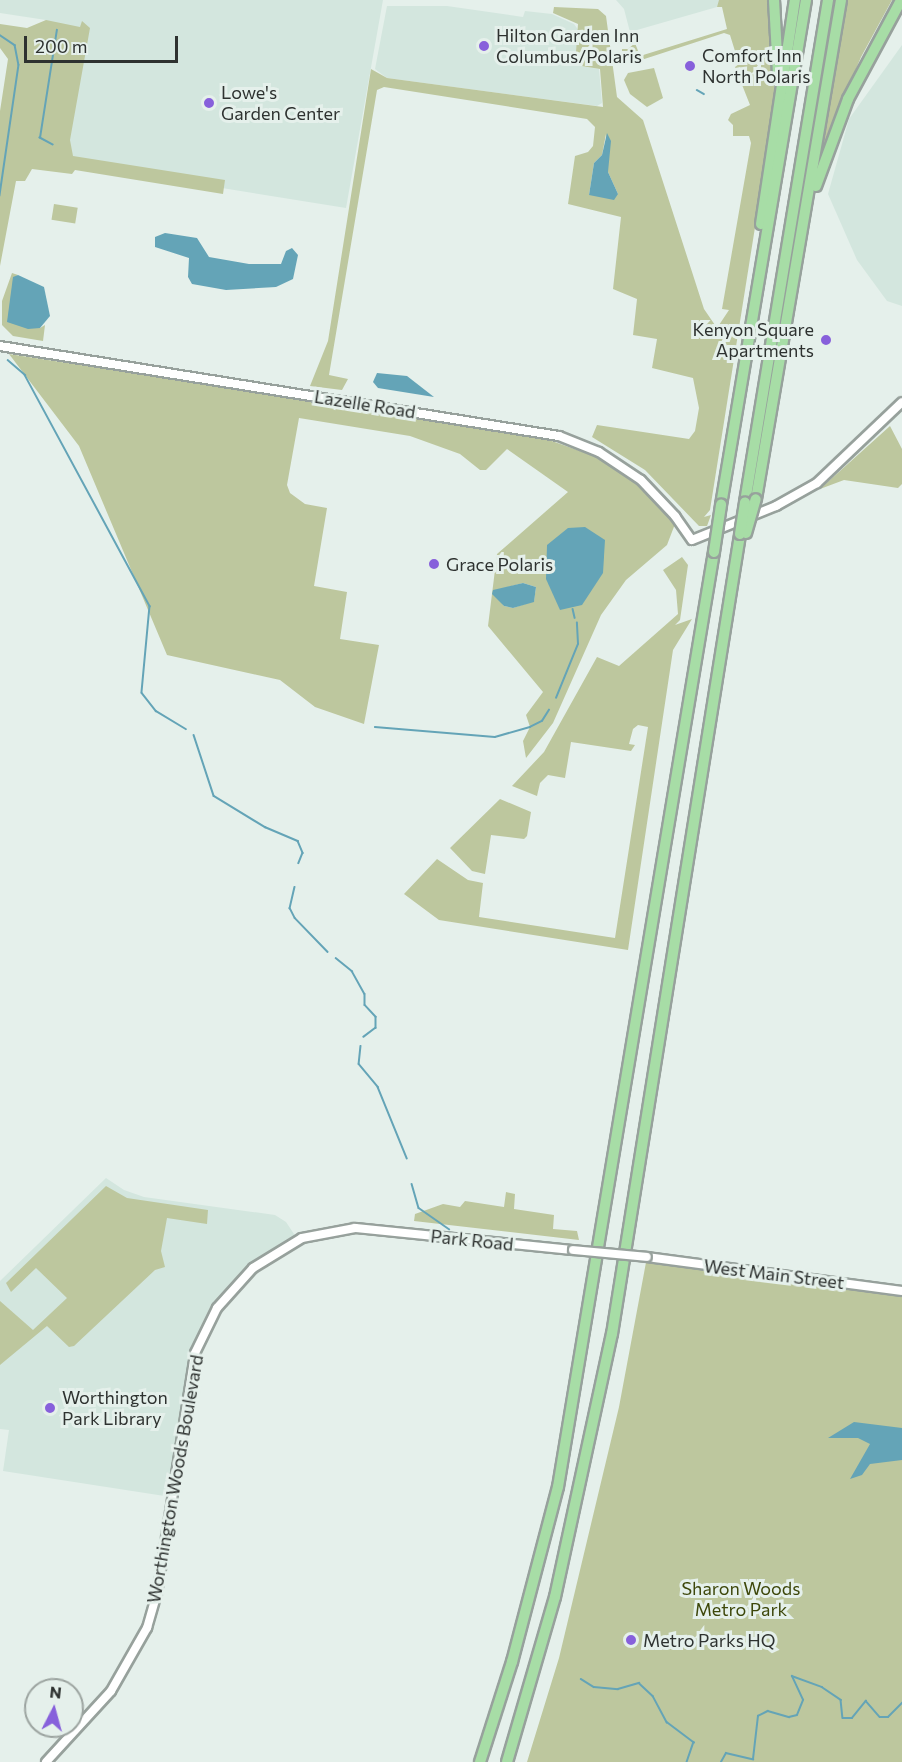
<!DOCTYPE html>
<html>
<head>
<meta charset="utf-8">
<style>
  body { margin:0 }
  #map { position:relative; width:902px; height:1762px; overflow:hidden; background:#e5f0eb; font-family:Commissioner,sans-serif }
  div>[style] { position:absolute }
  [style*='--x'] { left:calc(var(--x)*1px); top:calc(var(--y)*1px); width:calc(var(--w)*1px); rotate:calc(var(--a)*1deg) }
  .built>* { inset:0; background:#d3e6de }
  .green>* { inset:0; background:#bdc79e; transform-origin:0 0 }
  .water>* { inset:0; background:#64a4b7 }
  .stream>* { height:1.5px; margin:-0.75px; padding:0 0.75px; transform-origin:0.75px; border-radius:0.75px; background:#64a4b7 }
  .roads { filter:drop-shadow(2px 0 #97a19c) drop-shadow(-2px 0 #97a19c) drop-shadow(0 2px #97a19c) drop-shadow(0 -2px #97a19c) }
  .secondary>* { height:8px; margin:-4px; padding:0 4px; transform-origin:4px; border-radius:4px; background:#fff }
  .motorway>* { height:10px; margin:-5px; padding:0 5px; transform-origin:5px; border-radius:5px; background:#a7dda6 }
  .bridges { filter:drop-shadow(2px 0 #97a19c) drop-shadow(-2px 0 #97a19c) drop-shadow(0 2px #97a19c) drop-shadow(0 -2px #97a19c) }
  .secondary-bridge>* { height:8px; margin:-4px; padding:0 4px; transform-origin:4px; border-radius:4px; background:#fff }
  .motorway-bridge>* { height:10px; margin:-5px; padding:0 5px; transform-origin:5px; border-radius:5px; background:#a7dda6 }
  .dots>* { width:16px; height:16px; translate:-50% -50%; box-sizing:border-box; border:3px solid #e5f0eb; border-radius:50% }
  span { translate:-50% -50%; white-space:nowrap; text-align:center; line-height:1.15; -webkit-text-stroke:6px #e5f0eb; paint-order:stroke }
  .poi-label { font-size:18px; color:#2e3230 }
  .left { translate:0 -50%; text-align:left }
  .right { translate:-100% -50%; text-align:right }
  .street-label { font-size:18px; color:#2e3230 }
  .park-label { font-size:18px; color:#3d470a }
  .north { position:absolute; left:24px; top:1678px; width:60px; height:60px; box-sizing:border-box; background:#e5f0eb; border:2px solid #9ca4a0; border-radius:50%; rotate:6deg; font-size:16px; font-weight:700; line-height:24px; text-align:center; color:#2e3230 }
  .north::after { content:''; display:block; margin:auto; width:21px; height:27px; background:#8760db; clip-path:polygon(50% 0,100% 100%,50% 72%,0 100%) }
  .scale { position:absolute; left:24px; top:36px; width:154px; height:27px; box-sizing:border-box; border:3px solid #2e3230; border-top:0; padding-left:8px; font-size:18px; line-height:21px; white-space:nowrap; color:#2e3230; -webkit-text-stroke:4px #e5f0eb; paint-order:stroke }
</style>
</head>
<body>
<div id="map">
  <div class="built">
    <div style="clip-path:polygon(0 0,383px 0,346px 208px,24px 156px,46px 20px,0 13px)"></div>
    <div style="clip-path:polygon(616px 0,719px 0,720px 2px,717px 7px,630px 32px,624px 9px)"></div>
    <div style="clip-path:polygon(387px 6px,447px 6px,523px 17px,525px 11px,552px 14px,574px 24px,579px 31px,574px 65px,599px 69px,602px 103px,597px 106px,387px 78px,375px 69px)"></div>
    <div style="clip-path:polygon(902px 45px,902px 306px,887px 301px,857px 260px,828px 194px,849px 119px)"></div>
    <div style="clip-path:polygon(106px 1178px,124px 1190px,144px 1197px,275px 1215px,286px 1222px,298px 1240px,233px 1287px,200px 1338px,171px 1497px,3px 1471px,9px 1430px,0 1429px,0 1281px)"></div>
  </div>
  <div class="green">
    <div style="clip-path:polygon(evenodd,719px 0,768px 0,775px 62px,774px 108px,710px 510px,704px 517px,711px 515px,707px 526px,699px 526px,645px 470px,592px 437px,597px 425px,689px 439px,695px 431px,699px 408px,693px 378px,652px 368px,657px 339px,633px 335px,637px 299px,613px 289px,621px 217px,568px 204px,575px 156px,588px 152px,593px 146px,595px 127px,587px 119px,384px 87px,377px 90px,329px 375px,348px 379px,342px 390px,310px 386px,328px 341px,371px 69px,387px 78px,603px 107px,600px 69px,575px 65px,578px 24px,553px 13px,554px 7px,598px 9px,606px 16px,617px 97px,643px 120px,704px 309px,717px 328px,729px 310px,722px 309px,751px 143px,749px 136px,733px 136px,733px 125px,728px 120px,731px 114px,750px 105px,735px 67px,739px 64px,730px 35px,724px 33px,629px 64px,622px 59px,622px 49px,628px 49px,635px 43px,640px 56px,727px 29px,722px 7px,717px 7px,719px 0,606px 134px,608px 172px,618px 194px,589px 195px,594px 163px,602px 155px,606px 134px)"></div>
    <div style="clip-path:polygon(846px 0,892px 0,861px 57px,821px 151px)"></div>
    <div style="clip-path:polygon(46px 20px,80px 27px,82px 21px,90px 28px,70px 140px,73px 156px,225px 180px,223px 194px,75px 170px,72px 174px,32px 169px,25px 181px,16px 181px,0 266px,0 111px,8px 59px,0 48px,0 24px,27px 28px)"></div>
    <div style="clip-path:polygon(654px 68px,663px 98px,647px 107px,630px 94px,624px 80px,628px 73px)"></div>
    <div style="left:54px;top:204px;width:24px;height:16px;rotate:9deg"></div>
    <div style="clip-path:polygon(12px 273px,18px 275px,13px 278px,40px 328px,45px 325px,43px 341px,13px 336px,2px 325px,2px 301px)"></div>
    <div style="clip-path:polygon(evenodd,9px 354px,535px 435px,594px 456px,631px 478px,675px 524px,667px 545px,626px 580px,601px 615px,553px 723px,526px 758px,523px 741px,530px 727px,526px 715px,543px 692px,488px 626px,497px 554px,568px 492px,507px 449px,486px 470px,480px 470px,460px 454px,410px 436px,299px 418px,287px 485px,290px 493px,305px 504px,327px 508px,314px 586px,347px 592px,340px 639px,379px 645px,364px 724px,315px 707px,280px 680px,167px 655px,79px 446px,9px 354px,523px 583px,536px 587px,534px 601px,513px 608px,504px 606px,493px 591px,523px 583px)"></div>
    <div style="clip-path:polygon(890px 426px,902px 449px,902px 484px,898px 488px,844px 480px,820px 489px)"></div>
    <div style="clip-path:polygon(682px 557px,688px 565px,680px 620px,675px 625px,692px 619px,673px 650px,628px 950px,439px 920px,404px 894px,437px 859px,468px 880px,483px 883px,479px 917px,615px 938px,648px 727px,638px 725px,633px 729px,629px 744px,635px 745px,631px 751px,571px 742px,565px 778px,548px 775px,540px 783px,537px 796px,512px 786px,544px 752px,597px 657px,619px 666px,678px 614px,676px 590px,663px 570px)"></div>
    <div style="clip-path:polygon(500px 799px,531px 812px,527px 836px,524px 839px,491px 835px,485px 874px,472px 871px,450px 848px)"></div>
    <div style="clip-path:polygon(106px 1186px,127px 1198px,208px 1210px,207px 1224px,167px 1218px,161px 1251px,165px 1267px,155px 1270px,74px 1346px,69px 1347px,47px 1326px,0 1365px,0 1301px,33px 1330px,67px 1298px,36px 1268px,11px 1292px,6px 1283px)"></div>
    <div style="clip-path:polygon(506px 1192px,515px 1194px,514px 1209px,554px 1215px,553px 1229px,577px 1231px,579px 1240px,414px 1221px,415px 1214px,443px 1204px,460px 1207px,465px 1201px,504px 1207px)"></div>
    <div style="clip-path:polygon(647px 1257px,902px 1291px,902px 1762px,527px 1762px,559px 1658px,619px 1407px)"></div>
  </div>
  <div class="water">
    <div style="clip-path:polygon(607px 133px,611px 141px,608px 172px,618px 194px,614px 200px,589px 195px,594px 163px,602px 155px)"></div>
    <div style="clip-path:polygon(165px 233px,197px 238px,209px 257px,249px 264px,281px 264px,286px 251px,292px 248px,298px 255px,293px 279px,276px 287px,226px 290px,192px 284px,188px 277px,189px 258px,155px 247px,155px 237px)"></div>
    <div style="clip-path:polygon(18px 275px,44px 287px,50px 316px,40px 328px,28px 329px,7px 322px,13px 277px)"></div>
    <div style="clip-path:polygon(377px 373px,407px 376px,434px 397px,378px 388px,373px 382px)"></div>
    <div style="clip-path:polygon(585px 527px,605px 540px,603px 573px,582px 605px,560px 610px,546px 579px,547px 545px,568px 528px)"></div>
    <div style="clip-path:polygon(523px 583px,536px 587px,534px 602px,513px 608px,504px 606px,492px 594px,493px 590px)"></div>
    <div style="clip-path:polygon(854px 1422px,902px 1428px,902px 1460px,870px 1464px,862px 1475px,850px 1479px,870px 1444px,858px 1438px,828px 1438px)"></div>
  </div>
  <div class="stream">
    <div style="--x:0;--y:35;--w:18;--a:34"></div>
    <div style="--x:15;--y:45;--w:20;--a:79"></div>
    <div style="--x:19;--y:65;--w:132;--a:98.3"></div>
    <div style="--x:697;--y:90;--w:8;--a:30"></div>
    <div style="--x:53;--y:145;--w:15;--a:-152"></div>
    <div style="--x:40;--y:138;--w:109;--a:-81.1"></div>
    <div style="--x:8;--y:360;--w:23;--a:41"></div>
    <div style="--x:25;--y:375;--w:263;--a:61.6"></div>
    <div style="--x:150;--y:606;--w:87;--a:95.3"></div>
    <div style="--x:142;--y:693;--w:23;--a:52"></div>
    <div style="--x:156;--y:711;--w:35;--a:31"></div>
    <div style="--x:573;--y:609;--w:9;--a:77"></div>
    <div style="--x:556;--y:698;--w:58;--a:-67.8"></div>
    <div style="--x:578;--y:644;--w:21;--a:-93"></div>
    <div style="--x:375;--y:727;--w:120;--a:4.8"></div>
    <div style="--x:495;--y:737;--w:36;--a:-16"></div>
    <div style="--x:530;--y:727;--w:13;--a:-27"></div>
    <div style="--x:542;--y:721;--w:13;--a:-58"></div>
    <div style="--x:194;--y:735;--w:64;--a:71.8"></div>
    <div style="--x:214;--y:796;--w:60;--a:31.3"></div>
    <div style="--x:265;--y:827;--w:36;--a:23"></div>
    <div style="--x:298;--y:841;--w:13;--a:67"></div>
    <div style="--x:303;--y:853;--w:11;--a:112"></div>
    <div style="--x:295;--y:887;--w:22;--a:103"></div>
    <div style="--x:290;--y:908;--w:11;--a:63"></div>
    <div style="--x:295;--y:918;--w:47;--a:45.9"></div>
    <div style="--x:336;--y:958;--w:21;--a:39"></div>
    <div style="--x:352;--y:971;--w:26;--a:61"></div>
    <div style="--x:365;--y:994;--w:11;--a:90"></div>
    <div style="--x:365;--y:1005;--w:16;--a:47"></div>
    <div style="--x:376;--y:1017;--w:11;--a:90"></div>
    <div style="--x:376;--y:1028;--w:15;--a:143"></div>
    <div style="--x:361;--y:1046;--w:18;--a:96"></div>
    <div style="--x:359;--y:1064;--w:30;--a:50"></div>
    <div style="--x:378;--y:1087;--w:77;--a:67.8"></div>
    <div style="--x:412;--y:1184;--w:25;--a:74"></div>
    <div style="--x:419;--y:1208;--w:37;--a:35"></div>
    <div style="--x:581;--y:1679;--w:15;--a:32"></div>
    <div style="--x:594;--y:1687;--w:24;--a:5"></div>
    <div style="--x:618;--y:1689;--w:22;--a:-16"></div>
    <div style="--x:639;--y:1683;--w:19;--a:43"></div>
    <div style="--x:653;--y:1696;--w:30;--a:62"></div>
    <div style="--x:667;--y:1722;--w:34;--a:37"></div>
    <div style="--x:694;--y:1742;--w:21;--a:109"></div>
    <div style="--x:721;--y:1762;--w:10;--a:-61"></div>
    <div style="--x:726;--y:1753;--w:28;--a:13"></div>
    <div style="--x:753;--y:1759;--w:43;--a:-83.4"></div>
    <div style="--x:758;--y:1716;--w:11;--a:-27"></div>
    <div style="--x:768;--y:1711;--w:22;--a:16"></div>
    <div style="--x:789;--y:1717;--w:8;--a:-14"></div>
    <div style="--x:797;--y:1715;--w:16;--a:-68"></div>
    <div style="--x:803;--y:1700;--w:26;--a:-115"></div>
    <div style="--x:792;--y:1676;--w:32;--a:20"></div>
    <div style="--x:822;--y:1687;--w:23;--a:34"></div>
    <div style="--x:841;--y:1700;--w:18;--a:84"></div>
    <div style="--x:843;--y:1718;--w:9;--a:0"></div>
    <div style="--x:852;--y:1718;--w:22;--a:-51"></div>
    <div style="--x:866;--y:1701;--w:21;--a:49"></div>
    <div style="--x:880;--y:1717;--w:8;--a:0"></div>
    <div style="--x:888;--y:1717;--w:20;--a:-45"></div>
  </div>
  <div class="roads">
    <div class="secondary">
      <div style="--x:0;--y:346;--w:566;--a:9.15"></div>
      <div style="--x:559;--y:436;--w:43;--a:21.8"></div>
      <div style="--x:599;--y:452;--w:50;--a:33.7"></div>
      <div style="--x:641;--y:480;--w:50;--a:46.6"></div>
      <div style="--x:675;--y:516;--w:29;--a:55"></div>
      <div style="--x:692;--y:540;--w:91;--a:-22"></div>
      <div style="--x:776;--y:506;--w:47;--a:-29.3"></div>
      <div style="--x:817;--y:483;--w:117;--a:-43.6"></div>
      <div style="--x:647;--y:1257;--w:257;--a:7.6"></div>
      <div style="--x:46;--y:1762;--w:96;--a:-47.5"></div>
      <div style="--x:111;--y:1691;--w:73;--a:-60.3"></div>
      <div style="--x:147;--y:1628;--w:35;--a:-74"></div>
      <div style="--x:157;--y:1594;--w:244;--a:-81"></div>
      <div style="--x:195;--y:1353;--w:50;--a:-63.9"></div>
      <div style="--x:217;--y:1308;--w:54;--a:-48"></div>
      <div style="--x:253;--y:1268;--w:57;--a:-31.5"></div>
      <div style="--x:302;--y:1238;--w:54;--a:-10.7"></div>
      <div style="--x:355;--y:1228;--w:219;--a:5.8"></div>
    </div>
    <div class="motorway">
      <div style="--x:774;--y:0;--w:75;--a:86.9"></div>
      <div style="--x:816;--y:186;--w:93;--a:-69.8"></div>
      <div style="--x:848;--y:99;--w:112;--a:-61.8"></div>
      <div style="--x:761;--y:224;--w:227;--a:-81.4"></div>
      <div style="--x:756;--y:499;--w:506;--a:-80.33"></div>
      <div style="--x:745;--y:502;--w:509;--a:-80.61"></div>
      <div style="--x:721;--y:505;--w:512;--a:-80.45"></div>
      <div style="--x:480;--y:1762;--w:105;--a:-72.3"></div>
      <div style="--x:512;--y:1662;--w:181;--a:-75.3"></div>
      <div style="--x:558;--y:1487;--w:948;--a:-80.53"></div>
      <div style="--x:507;--y:1762;--w:172;--a:-73.8"></div>
      <div style="--x:555;--y:1597;--w:269;--a:-77.8"></div>
      <div style="--x:612;--y:1334;--w:809;--a:-80.9"></div>
    </div>
  </div>
  <div class="bridges">
    <div class="secondary-bridge">
      <div style="--x:573;--y:1250;--w:74;--a:5.4"></div>
    </div>
    <div class="motorway-bridge">
      <div style="--x:746;--y:533;--w:35;--a:-74"></div>
      <div style="--x:740;--y:534;--w:32;--a:-81"></div>
      <div style="--x:714;--y:552;--w:48;--a:-81.5"></div>
    </div>
  </div>
  <div class="dots">
    <div style="left:484px;top:46px;background:#8760db"></div>
    <div style="left:690px;top:66px;background:#8760db"></div>
    <div style="left:209px;top:103px;background:#8760db"></div>
    <div style="left:826px;top:340px;background:#8760db"></div>
    <div style="left:434px;top:564px;background:#8760db"></div>
    <div style="left:50px;top:1408px;background:#8760db"></div>
    <div style="left:631px;top:1640px;background:#8760db"></div>
  </div>
  <div class="poi-label">
    <span class="left" style="left:496px;top:46px">Hilton Garden Inn<br>Columbus/Polaris</span>
    <span class="left" style="left:702px;top:66px">Comfort Inn<br>North Polaris</span>
    <span class="left" style="left:221px;top:103px">Lowe's<br>Garden Center</span>
    <span class="right" style="left:814px;top:340px">Kenyon Square<br>Apartments</span>
    <span class="left" style="left:446px;top:564px">Grace Polaris</span>
    <span class="left" style="left:62px;top:1408px">Worthington<br>Park Library</span>
    <span class="left" style="left:643px;top:1640px">Metro Parks HQ</span>
  </div>
  <div class="street-label">
    <span style="left:365px;top:404px;rotate:9deg">Lazelle Road</span>
    <span style="left:472px;top:1240px;rotate:6deg">Park Road</span>
    <span style="left:774px;top:1274px;rotate:7deg">West Main Street</span>
    <span style="left:175px;top:1479px;rotate:-80deg">Worthington Woods Boulevard</span>
  </div>
  <div class="park-label">
    <span style="left:741px;top:1599px">Sharon Woods<br>Metro Park</span>
  </div>
  <div class="north">N</div>
  <div class="scale">200 m</div>
</div>
</body>
</html>
